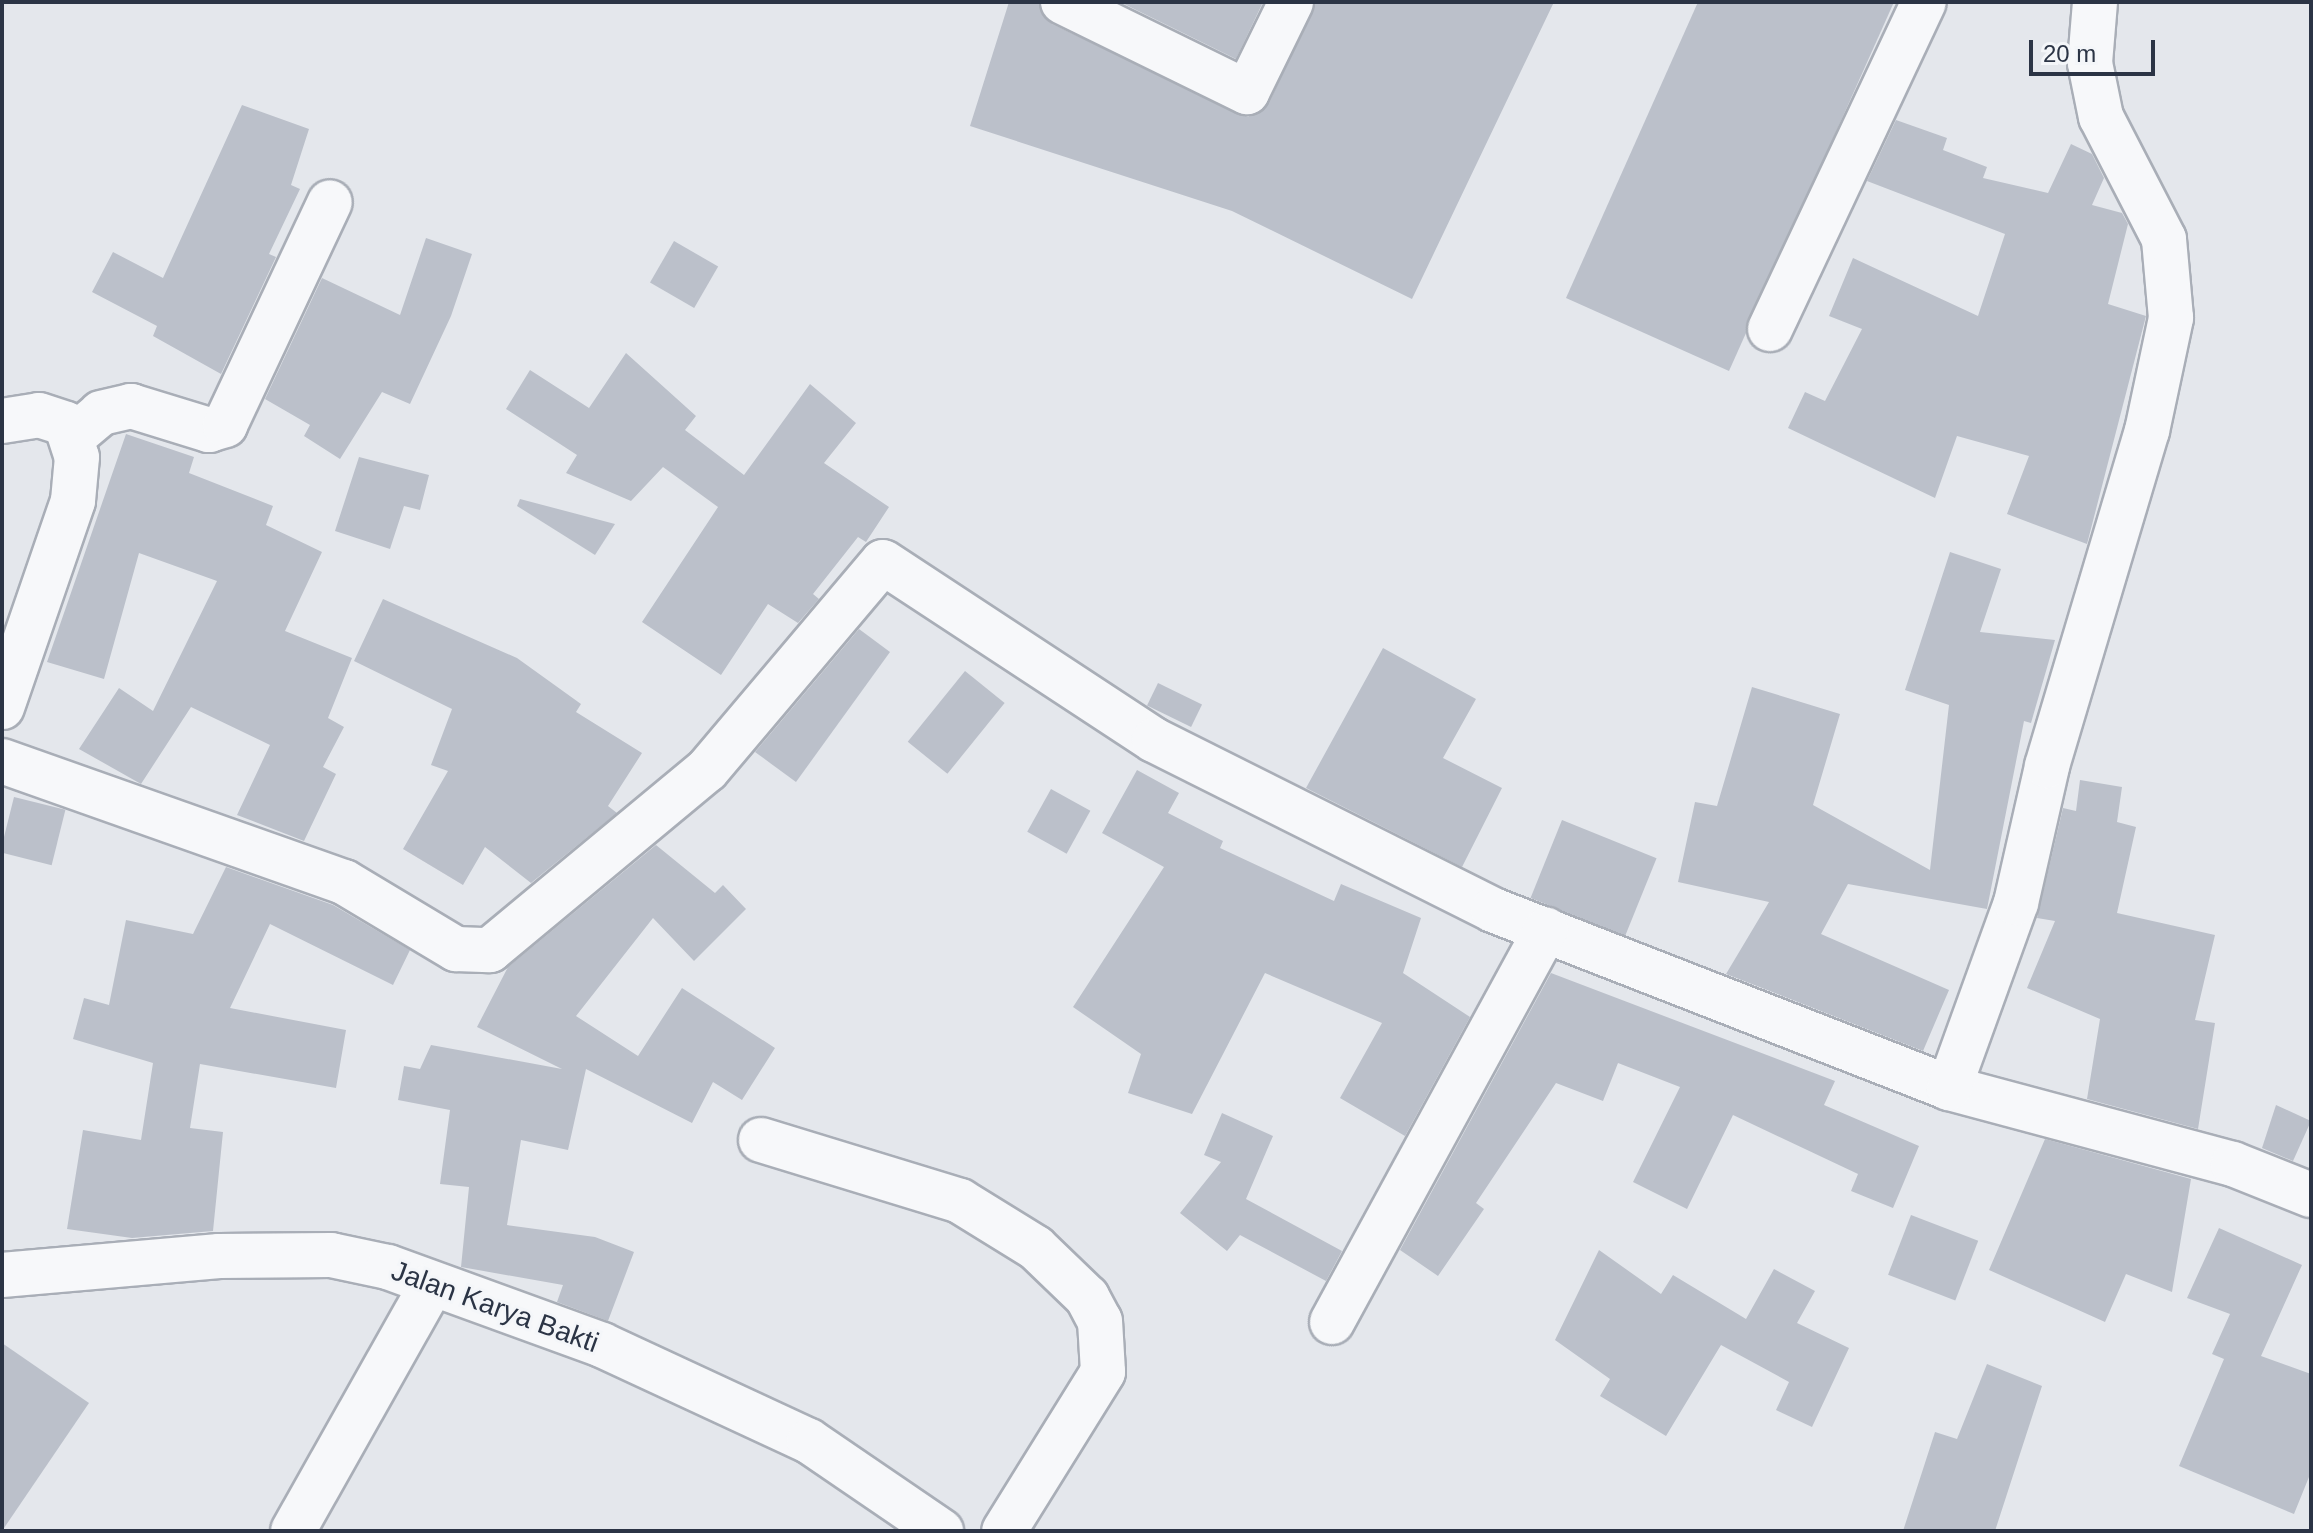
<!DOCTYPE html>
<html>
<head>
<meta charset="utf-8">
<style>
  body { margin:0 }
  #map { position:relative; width:2313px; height:1533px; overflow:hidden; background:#e4e7ec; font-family:Arial,sans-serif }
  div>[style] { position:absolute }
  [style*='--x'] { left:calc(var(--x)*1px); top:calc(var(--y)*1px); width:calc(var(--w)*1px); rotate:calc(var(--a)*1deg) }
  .building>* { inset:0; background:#bbc0ca; transform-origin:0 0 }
  .roads { filter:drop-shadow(2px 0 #a9aeb7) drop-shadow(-2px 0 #a9aeb7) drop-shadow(0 2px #a9aeb7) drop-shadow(0 -2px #a9aeb7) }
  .minor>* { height:44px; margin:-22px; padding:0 22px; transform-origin:22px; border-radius:22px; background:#f7f8fa }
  span { translate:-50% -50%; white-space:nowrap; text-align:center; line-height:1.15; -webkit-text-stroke:6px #f4f6f9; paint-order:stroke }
  .street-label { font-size:28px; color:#2b3445 }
  .frame { position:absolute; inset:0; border:4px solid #2b3445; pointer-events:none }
  .scale { position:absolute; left:2029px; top:40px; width:126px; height:36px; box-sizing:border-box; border:4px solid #2b3445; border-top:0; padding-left:10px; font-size:24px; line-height:28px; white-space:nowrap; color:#2b3445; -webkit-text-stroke:6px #f4f6f9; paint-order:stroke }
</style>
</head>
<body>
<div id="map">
  <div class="building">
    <div style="clip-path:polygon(1009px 2px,1038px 2px,1052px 24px,1248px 117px,1269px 103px,1316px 2px,1554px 2px,1412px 299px,1232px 211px,970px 126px)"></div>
    <div style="clip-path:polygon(1120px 2px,1263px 2px,1236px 59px)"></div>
    <div style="clip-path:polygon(1698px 2px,1894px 2px,1729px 371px,1566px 298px)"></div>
    <div style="clip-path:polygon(242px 105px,309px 129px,291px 185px,300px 189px,269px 254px,276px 257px,221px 374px,153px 336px,157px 326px,92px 292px,113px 252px,163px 278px)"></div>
    <div style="clip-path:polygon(1896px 120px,1947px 138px,1943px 150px,1987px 167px,1983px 178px,2048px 193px,2071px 144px,2092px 154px,2104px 178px,2092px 205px,2122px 213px,2128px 224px,2108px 304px,2146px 316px,2087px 544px,2007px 514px,2029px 456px,1957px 436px,1935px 498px,1788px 428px,1805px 392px,1825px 401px,1862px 329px,1829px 316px,1853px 258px,1978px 316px,2005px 234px,1867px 181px)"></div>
    <div style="clip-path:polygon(426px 238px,472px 254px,451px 316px,410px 404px,382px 392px,340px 459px,304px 436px,310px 425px,265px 399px,322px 278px,400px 315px)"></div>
    <div style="left:674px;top:241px;width:51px;height:48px;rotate:30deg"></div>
    <div style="clip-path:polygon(626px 353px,696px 416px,685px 430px,744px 475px,810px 384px,856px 423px,824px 463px,889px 507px,866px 542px,858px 537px,813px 594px,819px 599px,798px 623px,768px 604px,721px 675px,642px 622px,718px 507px,663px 467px,631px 501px,566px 473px,577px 455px,506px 409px,530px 370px,589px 408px)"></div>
    <div style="clip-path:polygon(126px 434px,194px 457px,189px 473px,273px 506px,266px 525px,322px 552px,285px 631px,352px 658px,328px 718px,344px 727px,323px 767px,336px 774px,304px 841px,237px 815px,270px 745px,191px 707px,141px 784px,79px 749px,119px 688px,153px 711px,217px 581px,139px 553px,104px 679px,47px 662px)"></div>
    <div style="clip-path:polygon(359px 457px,429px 475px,420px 510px,404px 506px,390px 549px,335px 531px)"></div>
    <div style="clip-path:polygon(520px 499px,615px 524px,595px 555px,517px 506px)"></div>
    <div style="clip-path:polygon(1950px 552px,2001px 569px,1980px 632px,2055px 640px,2031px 723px,2024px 721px,1987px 909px,1848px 884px,1821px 934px,1949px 990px,1923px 1051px,1726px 974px,1769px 902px,1678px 882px,1695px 802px,1717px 806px,1752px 687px,1840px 714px,1813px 805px,1930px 870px,1949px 705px,1905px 690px)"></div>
    <div style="clip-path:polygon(383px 599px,517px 658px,581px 704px,576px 712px,642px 753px,608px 806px,617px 813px,531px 883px,485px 847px,463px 885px,403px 849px,448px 771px,431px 765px,452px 709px,354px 661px)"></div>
    <div style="clip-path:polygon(859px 629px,890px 652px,796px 782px,755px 752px)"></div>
    <div style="clip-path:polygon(1383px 648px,1476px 699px,1443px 758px,1502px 788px,1462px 867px,1306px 788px)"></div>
    <div style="left:965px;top:671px;width:51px;height:91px;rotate:39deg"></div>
    <div style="left:1158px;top:683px;width:49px;height:25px;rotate:26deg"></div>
    <div style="clip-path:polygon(1137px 770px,1179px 793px,1168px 813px,1223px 841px,1220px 848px,1334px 901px,1341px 884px,1421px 918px,1403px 973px,1470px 1017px,1405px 1136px,1340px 1098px,1382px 1023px,1265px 973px,1192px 1114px,1128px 1093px,1141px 1054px,1073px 1007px,1164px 867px,1102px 833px)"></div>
    <div style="clip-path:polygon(2080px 780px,2122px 787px,2117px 822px,2136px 827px,2117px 913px,2215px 935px,2195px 1020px,2215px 1023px,2198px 1129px,2087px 1099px,2100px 1019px,2027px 988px,2055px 921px,2037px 918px,2063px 808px,2076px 811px)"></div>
    <div style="left:1051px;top:789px;width:45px;height:49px;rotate:29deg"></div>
    <div style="left:14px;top:797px;width:53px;height:57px;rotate:14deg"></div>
    <div style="left:1562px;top:820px;width:102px;height:84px;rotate:22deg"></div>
    <div style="clip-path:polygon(656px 845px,715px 893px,723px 885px,746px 909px,694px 961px,653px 918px,576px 1016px,638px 1056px,682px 988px,775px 1048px,742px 1100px,713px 1082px,692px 1123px,586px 1069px,568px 1150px,521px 1140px,507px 1225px,595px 1237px,634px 1252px,608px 1321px,557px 1302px,563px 1285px,461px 1267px,469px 1187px,440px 1184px,450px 1110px,398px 1100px,404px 1066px,420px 1069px,431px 1045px,562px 1069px,477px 1027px,508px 967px)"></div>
    <div style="clip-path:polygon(226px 867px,333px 905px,410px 950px,393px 985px,270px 924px,230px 1008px,346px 1030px,336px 1088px,200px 1064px,190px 1128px,223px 1132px,213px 1231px,132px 1238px,67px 1229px,83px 1130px,141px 1140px,153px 1063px,73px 1039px,84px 998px,109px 1005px,126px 920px,193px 934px)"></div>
    <div style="clip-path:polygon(1551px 973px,1835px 1081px,1824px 1105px,1919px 1146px,1893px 1208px,1851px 1191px,1858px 1174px,1733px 1115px,1687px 1209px,1633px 1182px,1680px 1087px,1618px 1063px,1603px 1101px,1556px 1083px,1476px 1203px,1484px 1209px,1438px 1276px,1400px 1250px)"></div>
    <div style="clip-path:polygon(2276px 1105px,2311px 1121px,2293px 1161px,2262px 1148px)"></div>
    <div style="clip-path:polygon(1222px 1113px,1273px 1136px,1246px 1199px,1342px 1251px,1326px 1281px,1240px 1235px,1227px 1251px,1180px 1213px,1221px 1162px,1204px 1155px)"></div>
    <div style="clip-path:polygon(2045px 1139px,2191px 1179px,2172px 1292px,2126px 1274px,2105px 1322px,1989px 1270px)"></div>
    <div style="left:1911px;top:1215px;width:72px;height:64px;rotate:21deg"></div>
    <div style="clip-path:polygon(2219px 1228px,2302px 1265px,2261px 1356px,2311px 1374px,2311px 1472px,2294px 1514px,2179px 1466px,2224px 1359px,2212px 1354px,2230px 1314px,2187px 1298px)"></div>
    <div style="clip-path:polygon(1599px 1250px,1661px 1294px,1673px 1275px,1746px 1319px,1774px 1269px,1815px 1291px,1797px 1323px,1849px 1348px,1812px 1427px,1776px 1410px,1789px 1382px,1721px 1345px,1666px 1436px,1600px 1396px,1610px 1379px,1555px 1340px)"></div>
    <div style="clip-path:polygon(2px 1343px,89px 1403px,2px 1531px)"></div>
    <div style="clip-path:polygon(1987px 1364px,2042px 1386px,1995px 1531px,1903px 1531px,1935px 1432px,1957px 1439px)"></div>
  </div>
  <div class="roads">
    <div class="minor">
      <div style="--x:1063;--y:2;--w:205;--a:26.1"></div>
      <div style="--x:1247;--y:92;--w:100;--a:-63.9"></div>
      <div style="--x:1770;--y:329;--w:361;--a:-64.8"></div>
      <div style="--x:2;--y:421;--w:37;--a:-9"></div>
      <div style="--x:39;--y:415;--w:28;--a:18"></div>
      <div style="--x:66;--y:424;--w:35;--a:72"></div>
      <div style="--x:77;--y:457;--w:44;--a:95.2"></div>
      <div style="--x:73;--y:501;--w:218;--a:109"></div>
      <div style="--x:74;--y:436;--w:35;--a:-40"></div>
      <div style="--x:101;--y:413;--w:31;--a:-13"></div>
      <div style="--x:131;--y:406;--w:82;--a:17.1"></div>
      <div style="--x:209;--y:430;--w:17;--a:-17"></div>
      <div style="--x:225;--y:425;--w:246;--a:-64.8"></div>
      <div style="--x:2;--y:761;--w:363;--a:19.5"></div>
      <div style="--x:344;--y:882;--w:131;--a:30.9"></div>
      <div style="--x:456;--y:949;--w:34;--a:2"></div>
      <div style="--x:490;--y:950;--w:282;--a:-39.7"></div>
      <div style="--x:707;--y:770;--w:272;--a:-49.8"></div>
      <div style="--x:883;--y:562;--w:324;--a:33.3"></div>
      <div style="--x:1154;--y:740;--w:379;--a:26.6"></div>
      <div style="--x:1493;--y:910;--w:490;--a:21.3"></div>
      <div style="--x:1949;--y:1088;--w:294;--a:15"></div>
      <div style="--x:2233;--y:1164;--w:84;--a:21.7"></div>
      <div style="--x:1949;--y:1088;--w:197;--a:-70.1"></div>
      <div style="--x:2016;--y:903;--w:140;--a:-77.2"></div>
      <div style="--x:2047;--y:766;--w:350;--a:-73.4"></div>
      <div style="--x:2147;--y:431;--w:116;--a:-78"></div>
      <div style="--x:2171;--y:318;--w:79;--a:-95.1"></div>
      <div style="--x:2164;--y:239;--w:137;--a:-117.3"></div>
      <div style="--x:2101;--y:117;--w:55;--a:-101.5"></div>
      <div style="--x:2090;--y:63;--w:61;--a:-85.3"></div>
      <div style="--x:761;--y:1140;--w:208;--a:17"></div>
      <div style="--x:960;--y:1201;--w:89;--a:31.7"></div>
      <div style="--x:1036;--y:1248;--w:71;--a:43.9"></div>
      <div style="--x:1087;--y:1297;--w:27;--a:62"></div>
      <div style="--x:1100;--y:1321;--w:51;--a:86.6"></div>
      <div style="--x:1103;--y:1372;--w:187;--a:121.9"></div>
      <div style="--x:2;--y:1275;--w:218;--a:-5"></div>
      <div style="--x:219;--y:1256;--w:112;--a:-0.5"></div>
      <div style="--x:331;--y:1255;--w:58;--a:11.9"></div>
      <div style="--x:388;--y:1267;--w:228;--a:20"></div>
      <div style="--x:602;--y:1345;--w:228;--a:24.9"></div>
      <div style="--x:809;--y:1441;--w:160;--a:34.3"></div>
      <div style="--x:1332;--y:1322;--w:447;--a:-61.4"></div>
      <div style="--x:293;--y:1531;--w:283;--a:-60.6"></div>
    </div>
  </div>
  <div class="street-label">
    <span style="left:495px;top:1307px;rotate:20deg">Jalan Karya Bakti</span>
  </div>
  <div class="frame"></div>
  <div class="scale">20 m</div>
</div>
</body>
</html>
